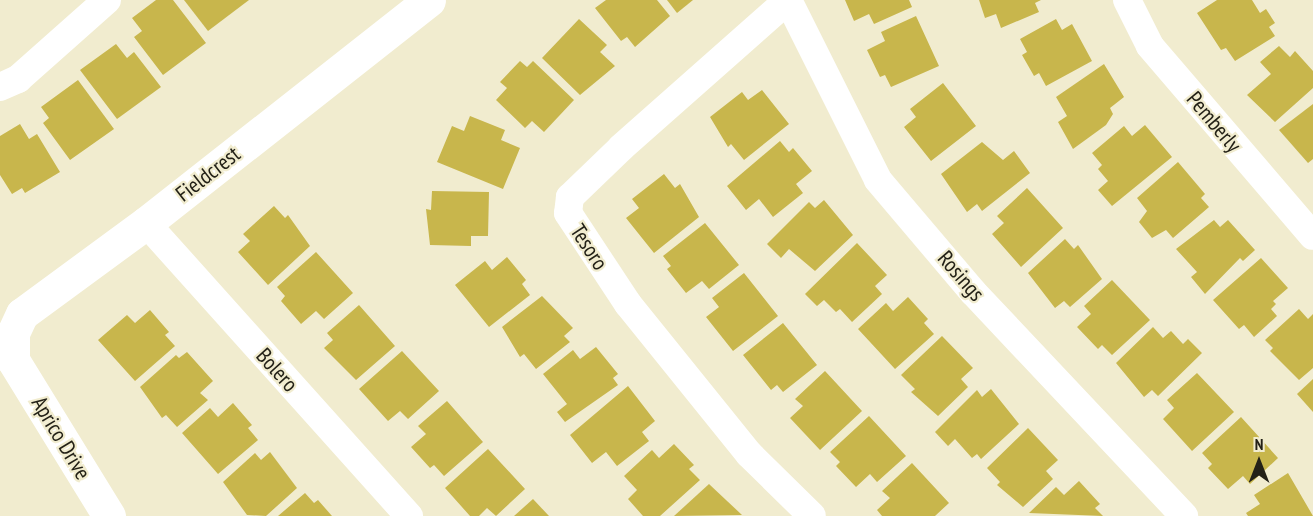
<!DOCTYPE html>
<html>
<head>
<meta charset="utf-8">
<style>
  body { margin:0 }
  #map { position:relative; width:1313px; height:516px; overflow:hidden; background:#f1eccf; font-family:"PT Sans Narrow",sans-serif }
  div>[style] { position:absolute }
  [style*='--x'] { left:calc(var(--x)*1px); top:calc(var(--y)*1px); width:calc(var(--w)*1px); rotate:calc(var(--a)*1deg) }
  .building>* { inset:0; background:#c8b64c }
  .street>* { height:28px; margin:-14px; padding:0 14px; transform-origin:14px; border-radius:14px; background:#fff }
  .secondary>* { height:33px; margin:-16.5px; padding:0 16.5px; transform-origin:16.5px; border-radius:16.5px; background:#fff }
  span { translate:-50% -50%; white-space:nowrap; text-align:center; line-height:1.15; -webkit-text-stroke:4.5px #f1eccf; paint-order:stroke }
  .street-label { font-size:22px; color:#232117 }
  .north { position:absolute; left:1229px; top:432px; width:60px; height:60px; -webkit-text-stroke:4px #f1eccf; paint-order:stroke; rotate:0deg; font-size:16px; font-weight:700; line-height:24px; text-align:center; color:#232117 }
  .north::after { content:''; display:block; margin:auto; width:21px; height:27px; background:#232117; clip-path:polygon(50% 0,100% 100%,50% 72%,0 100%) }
</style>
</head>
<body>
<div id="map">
  <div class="building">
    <div style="clip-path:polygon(156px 0,173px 0,206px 43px,163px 75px,134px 37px,142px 31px,132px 18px)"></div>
    <div style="clip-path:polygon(184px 0,249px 0,208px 31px)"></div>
    <div style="clip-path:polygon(606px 0,657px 0,670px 16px,635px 47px,627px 37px,621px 41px,595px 8px)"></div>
    <div style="clip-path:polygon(667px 0,693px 0,677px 13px)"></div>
    <div style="clip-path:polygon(845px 0,909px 0,912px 7px,874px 24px,869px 14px,854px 21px)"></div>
    <div style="clip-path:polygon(979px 0,1041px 0,1035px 3px,1039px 12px,1001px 28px,996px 14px,985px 18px)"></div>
    <div style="clip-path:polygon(1217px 0,1252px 0,1260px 13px,1266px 9px,1275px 23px,1269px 27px,1275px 36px,1235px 61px,1226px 48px,1221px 50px,1197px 13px)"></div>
    <div style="clip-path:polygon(916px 16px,939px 66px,891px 87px,885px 75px,880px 77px,867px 50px,885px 41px,881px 32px)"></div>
    <div style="clip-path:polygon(579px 19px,607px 45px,600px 52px,615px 66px,580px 95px,542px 58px)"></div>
    <div style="clip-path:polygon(1056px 19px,1062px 30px,1072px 24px,1092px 61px,1046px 86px,1039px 73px,1034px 76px,1022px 55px,1027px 52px,1020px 39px)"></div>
    <div style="clip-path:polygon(116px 44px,127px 58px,134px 52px,161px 87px,117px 119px,80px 70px)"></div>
    <div style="clip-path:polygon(1279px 46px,1290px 57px,1295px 51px,1313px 71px,1313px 88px,1275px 122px,1247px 95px,1271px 74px,1260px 62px)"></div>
    <div style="clip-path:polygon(520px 61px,527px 67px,533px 61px,574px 100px,544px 132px,532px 121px,525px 128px,496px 100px,507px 88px,500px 82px)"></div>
    <div style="clip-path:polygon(1104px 64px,1124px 97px,1110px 108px,1113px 114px,1106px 125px,1073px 149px,1058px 122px,1067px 116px,1056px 97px)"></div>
    <div style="clip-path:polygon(78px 80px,114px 129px,70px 160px,43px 123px,49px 118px,41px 107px)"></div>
    <div style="clip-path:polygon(943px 83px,976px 126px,931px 161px,904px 127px,916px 117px,910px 109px)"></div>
    <div style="clip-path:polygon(762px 90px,789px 124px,744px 160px,731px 144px,728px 147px,710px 117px,742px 92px,748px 100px)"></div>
    <div style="clip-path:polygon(1313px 104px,1313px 159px,1308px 163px,1279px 130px)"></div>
    <div style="clip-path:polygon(470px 116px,505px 130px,501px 140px,520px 148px,503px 189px,437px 162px,452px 126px,464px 131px)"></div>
    <div style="clip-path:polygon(20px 124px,29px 139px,37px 134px,60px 172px,25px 193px,22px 188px,12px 194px,0 175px,0 136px)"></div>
    <div style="clip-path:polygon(1145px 125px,1172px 157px,1112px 206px,1098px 190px,1108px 181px,1098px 169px,1102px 165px,1092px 153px,1124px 126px,1132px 136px)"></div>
    <div style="clip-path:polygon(780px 141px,789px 152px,793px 148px,812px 171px,796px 184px,803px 193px,773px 217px,759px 199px,746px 210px,727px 186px)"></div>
    <div style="clip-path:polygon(982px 142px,1003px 160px,1014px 151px,1030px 173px,982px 211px,977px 204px,967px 212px,941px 174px)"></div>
    <div style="clip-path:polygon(1178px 162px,1205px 194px,1201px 198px,1209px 207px,1173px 238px,1166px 230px,1152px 238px,1139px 222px,1147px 211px,1137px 198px)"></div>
    <div style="clip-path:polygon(664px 174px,675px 188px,680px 184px,699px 217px,654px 253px,626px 218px,639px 208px,632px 199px)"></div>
    <div style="clip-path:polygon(1027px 188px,1063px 228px,1021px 267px,992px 234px,1004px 223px,997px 216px)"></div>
    <div style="clip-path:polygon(432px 191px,489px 192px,488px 236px,471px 236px,471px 246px,430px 245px,426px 209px,431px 210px)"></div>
    <div style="clip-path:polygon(824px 200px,853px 235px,815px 271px,789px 249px,781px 258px,767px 244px,809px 202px,815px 208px)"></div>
    <div style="clip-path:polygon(274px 206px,285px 218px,288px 215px,310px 246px,268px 285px,238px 252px,250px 241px,243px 234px)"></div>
    <div style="clip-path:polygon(1214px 220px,1220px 227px,1228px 220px,1255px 250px,1243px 261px,1240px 258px,1205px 294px,1191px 277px,1197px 272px,1176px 249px)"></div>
    <div style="clip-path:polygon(705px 223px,739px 265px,709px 289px,702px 281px,686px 293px,667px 269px,671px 266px,663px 256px)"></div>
    <div style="clip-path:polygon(1065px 239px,1074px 249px,1078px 245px,1102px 279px,1070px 307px,1064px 301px,1055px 308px,1028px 273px)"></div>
    <div style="clip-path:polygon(857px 243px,887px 275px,875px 286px,882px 294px,852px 322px,840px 309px,836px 312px,824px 300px,817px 306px,805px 294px)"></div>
    <div style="clip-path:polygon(316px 252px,353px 293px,324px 319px,316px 311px,301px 324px,281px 301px,285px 296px,277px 287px)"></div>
    <div style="clip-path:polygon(507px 257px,526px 280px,522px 284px,530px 295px,489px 327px,455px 285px,485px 261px,492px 270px)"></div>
    <div style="clip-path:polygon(1261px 258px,1288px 288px,1273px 301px,1276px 304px,1271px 309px,1277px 316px,1254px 337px,1244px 325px,1239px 329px,1213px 300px)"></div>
    <div style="clip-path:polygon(744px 273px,778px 316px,733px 351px,706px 317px,719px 307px,712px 298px)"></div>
    <div style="clip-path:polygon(1112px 280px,1150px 320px,1112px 355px,1102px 345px,1098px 349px,1077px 327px,1091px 314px,1084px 306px)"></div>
    <div style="clip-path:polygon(542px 296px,573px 328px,564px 336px,570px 342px,536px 369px,524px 354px,520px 357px,502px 327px)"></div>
    <div style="clip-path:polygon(908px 297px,928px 319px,924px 323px,934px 334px,895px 369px,858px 329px,886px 303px,893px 311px)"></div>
    <div style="clip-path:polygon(359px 305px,395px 346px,356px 380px,324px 348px,333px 340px,327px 333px)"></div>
    <div style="clip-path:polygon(1299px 309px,1308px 319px,1313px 314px,1313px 368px,1299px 380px,1270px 351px,1273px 348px,1265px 340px)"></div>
    <div style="clip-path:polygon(150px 310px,169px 332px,165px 335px,175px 346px,135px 381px,98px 340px,127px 315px,135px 323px)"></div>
    <div style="clip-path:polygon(783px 323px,817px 365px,783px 392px,777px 385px,771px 390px,743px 355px)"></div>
    <div style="clip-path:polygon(1153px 327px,1163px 338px,1171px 331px,1183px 344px,1188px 339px,1202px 353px,1158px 396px,1152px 390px,1144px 397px,1116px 363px)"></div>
    <div style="clip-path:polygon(942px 336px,973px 368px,961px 379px,968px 387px,938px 416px,911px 392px,915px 389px,901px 375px)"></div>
    <div style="clip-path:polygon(596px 347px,618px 374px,613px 378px,618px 385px,565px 422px,557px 412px,567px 404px,543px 374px,573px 350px,580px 359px)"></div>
    <div style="clip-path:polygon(402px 351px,439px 391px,408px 419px,400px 411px,388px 421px,359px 389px)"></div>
    <div style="clip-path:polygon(187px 352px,213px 381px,200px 393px,208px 400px,177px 427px,166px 415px,162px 418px,140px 387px,176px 355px,179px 358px)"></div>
    <div style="clip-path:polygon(825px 371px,862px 411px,820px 450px,790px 418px,803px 406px,795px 399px)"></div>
    <div style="clip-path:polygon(1197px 373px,1234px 412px,1192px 451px,1163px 419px,1174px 408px,1167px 400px)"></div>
    <div style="clip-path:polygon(1313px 379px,1313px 412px,1297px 394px)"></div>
    <div style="clip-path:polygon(628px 386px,655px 421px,642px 432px,649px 441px,617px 466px,606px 452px,592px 463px,570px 435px)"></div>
    <div style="clip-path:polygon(991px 389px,1019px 424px,981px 459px,977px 454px,972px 458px,955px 439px,948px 446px,935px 432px,977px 390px,982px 397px)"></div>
    <div style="clip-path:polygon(447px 401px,483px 442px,444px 476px,434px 465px,430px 468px,411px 447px,426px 434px,418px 426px)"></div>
    <div style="clip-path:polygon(233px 403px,252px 425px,248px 428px,258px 440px,218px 474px,182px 433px,210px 408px,218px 417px)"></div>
    <div style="clip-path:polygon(869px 416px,906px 456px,877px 482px,870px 474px,856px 487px,836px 466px,840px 462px,830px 452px)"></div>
    <div style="clip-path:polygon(1241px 417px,1278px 458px,1250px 484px,1243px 476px,1228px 489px,1208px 468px,1212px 464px,1202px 453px)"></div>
    <div style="clip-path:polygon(1028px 428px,1058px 460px,1046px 471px,1053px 479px,1023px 507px,997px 485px,1000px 482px,987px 468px)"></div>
    <div style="clip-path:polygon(674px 444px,694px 465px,689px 469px,700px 480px,660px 516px,643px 516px,628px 499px,637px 490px,624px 476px,652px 450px,659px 458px)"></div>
    <div style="clip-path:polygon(488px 449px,525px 489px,496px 516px,487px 508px,479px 516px,470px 516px,445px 488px)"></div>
    <div style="clip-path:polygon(270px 452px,297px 488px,266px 516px,247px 515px,223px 482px,255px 453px,261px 460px)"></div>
    <div style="clip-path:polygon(912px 463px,949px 503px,935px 516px,882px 516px,877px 510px,890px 498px,882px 491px)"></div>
    <div style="clip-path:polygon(1288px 473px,1313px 516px,1248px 516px,1246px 513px,1260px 504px,1254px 495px)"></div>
    <div style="clip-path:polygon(1079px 481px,1100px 504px,1095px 508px,1103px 516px,1029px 513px,1056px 487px,1064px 495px)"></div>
    <div style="clip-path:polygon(709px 484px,742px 515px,674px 516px)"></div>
    <div style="clip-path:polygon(305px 493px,314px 503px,318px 500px,332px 516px,278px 516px)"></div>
    <div style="clip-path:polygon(533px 499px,549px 516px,514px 516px)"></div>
  </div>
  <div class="street">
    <div style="--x:788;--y:0;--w:223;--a:138.5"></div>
    <div style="--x:621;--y:148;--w:71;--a:136.1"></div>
    <div style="--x:570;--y:197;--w:16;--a:97"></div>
    <div style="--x:568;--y:213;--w:109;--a:56.6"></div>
    <div style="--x:628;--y:304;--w:193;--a:51.1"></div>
    <div style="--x:749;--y:454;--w:88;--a:44.5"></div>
    <div style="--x:788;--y:0;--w:201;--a:63.4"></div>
    <div style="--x:878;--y:180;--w:147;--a:49.7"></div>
    <div style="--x:973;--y:292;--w:308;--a:46.7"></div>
    <div style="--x:1127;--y:0;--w:51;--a:63.4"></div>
    <div style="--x:1150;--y:46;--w:250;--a:49.4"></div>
    <div style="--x:0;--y:87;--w:20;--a:-24"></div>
    <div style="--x:18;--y:79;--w:119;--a:-41.6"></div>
    <div style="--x:146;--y:223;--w:394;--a:48.1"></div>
  </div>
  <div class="secondary">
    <div style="--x:109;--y:516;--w:183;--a:-121.6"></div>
    <div style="--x:13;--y:360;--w:27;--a:-90"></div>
    <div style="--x:13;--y:333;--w:21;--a:-65"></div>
    <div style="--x:22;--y:314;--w:154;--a:-36.3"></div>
    <div style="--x:146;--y:223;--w:360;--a:-38.2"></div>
  </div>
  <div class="street-label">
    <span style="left:1214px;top:122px;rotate:50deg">Pemberly</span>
    <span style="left:208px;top:174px;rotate:-38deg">Fieldcrest</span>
    <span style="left:589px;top:247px;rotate:57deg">Tesoro</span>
    <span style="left:961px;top:276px;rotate:49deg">Rosings</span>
    <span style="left:277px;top:370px;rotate:48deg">Bolero</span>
    <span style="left:61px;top:438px;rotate:59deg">Aprico Drive</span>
  </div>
  <div class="north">N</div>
</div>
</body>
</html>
